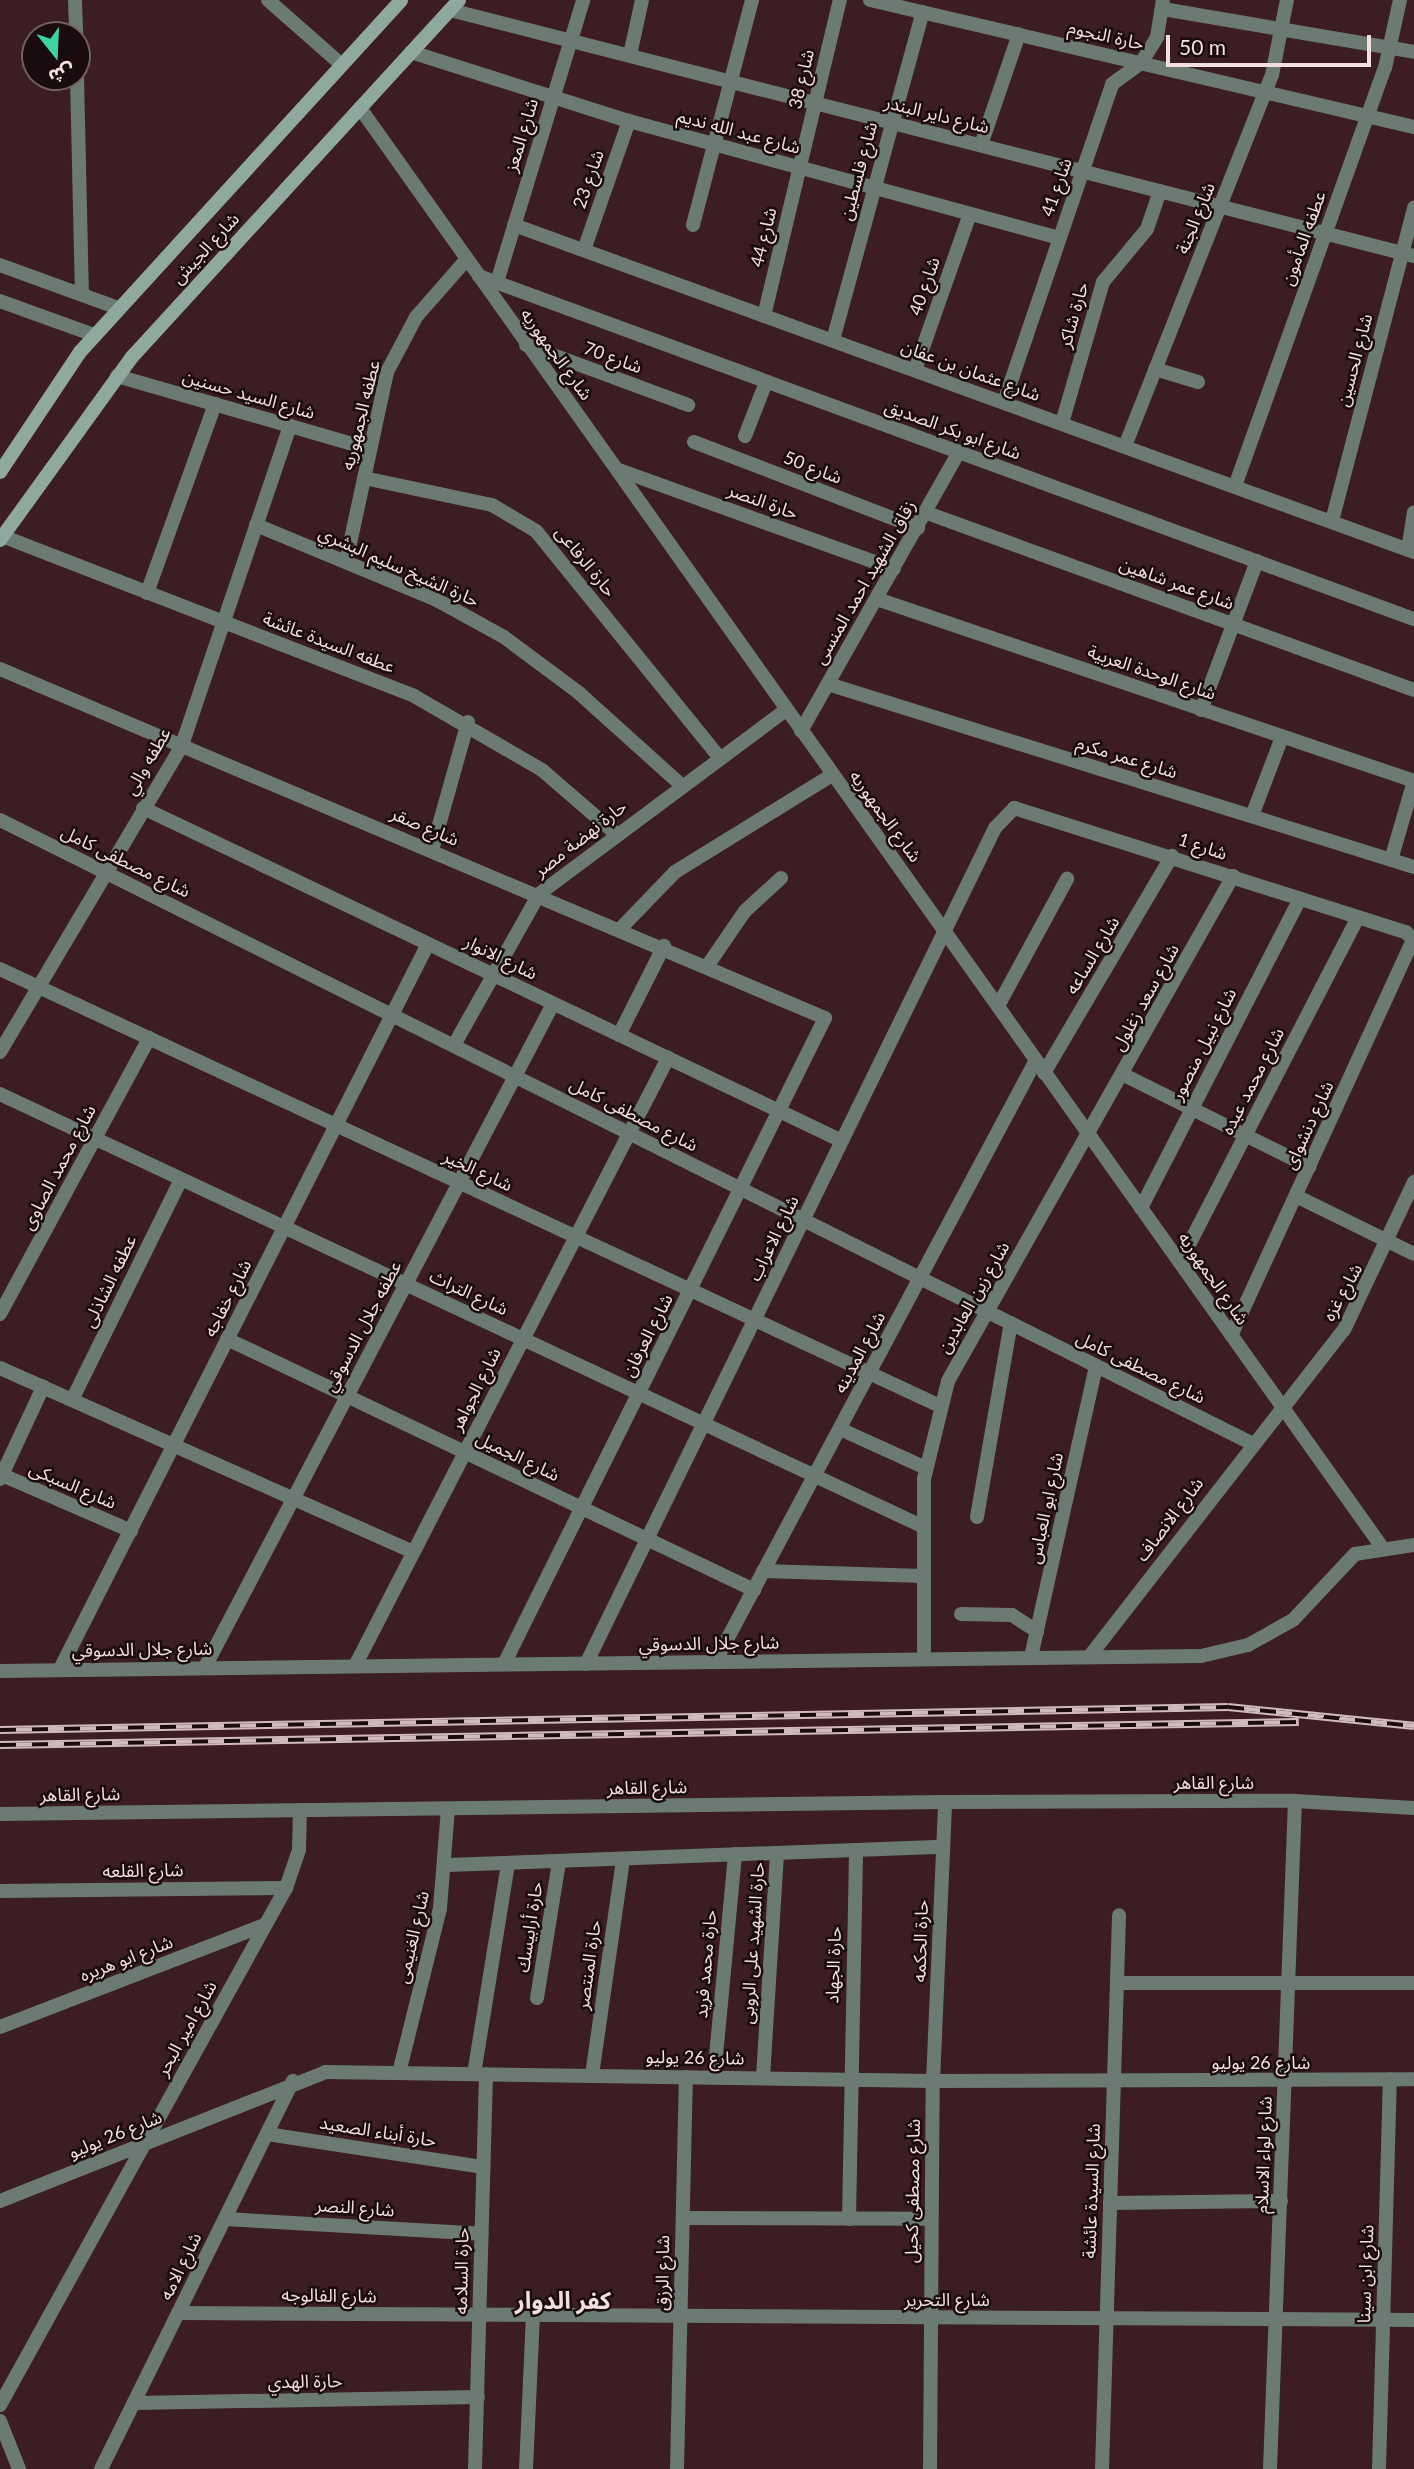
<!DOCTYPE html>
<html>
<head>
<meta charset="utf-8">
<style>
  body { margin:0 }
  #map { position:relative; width:1414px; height:2469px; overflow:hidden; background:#3b1d23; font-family:Lato,"Noto Sans Arabic",sans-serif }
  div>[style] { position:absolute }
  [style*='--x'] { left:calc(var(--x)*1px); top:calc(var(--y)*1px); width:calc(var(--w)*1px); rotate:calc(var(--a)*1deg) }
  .lane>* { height:14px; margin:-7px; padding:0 7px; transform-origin:7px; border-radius:7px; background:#6b7a73 }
  .street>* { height:14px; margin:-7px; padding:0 7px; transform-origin:7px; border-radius:7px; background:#6b7a73 }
  .secondary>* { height:14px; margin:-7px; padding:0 7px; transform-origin:7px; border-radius:7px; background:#90a99e }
  .rail>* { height:8px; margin-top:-4px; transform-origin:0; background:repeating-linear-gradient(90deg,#1a0c0e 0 16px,#d0babc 0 32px); box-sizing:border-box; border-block:2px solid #d0babc }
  span { translate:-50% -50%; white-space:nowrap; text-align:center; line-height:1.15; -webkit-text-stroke:5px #1a0c0e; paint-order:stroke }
  .street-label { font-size:18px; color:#f3dee0 }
  .district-label { font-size:24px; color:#f3dee0; font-weight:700 }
  .north { position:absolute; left:21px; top:21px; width:70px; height:70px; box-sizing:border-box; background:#1a0c0e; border:2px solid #716062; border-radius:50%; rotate:162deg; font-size:19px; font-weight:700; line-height:28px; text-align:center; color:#f3dee0 }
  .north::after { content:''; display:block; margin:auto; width:24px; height:32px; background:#3dd4a3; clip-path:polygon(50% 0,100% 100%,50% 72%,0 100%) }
  .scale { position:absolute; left:1166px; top:35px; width:205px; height:32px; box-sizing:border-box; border:4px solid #f3dee0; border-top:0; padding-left:9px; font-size:21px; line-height:24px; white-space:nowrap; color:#f3dee0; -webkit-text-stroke:5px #1a0c0e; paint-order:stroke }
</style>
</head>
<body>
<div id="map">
  <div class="lane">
    <div style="--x:961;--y:1614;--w:51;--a:1.1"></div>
    <div style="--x:1012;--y:1615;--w:30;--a:33"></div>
  </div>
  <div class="street">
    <div style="--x:75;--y:0;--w:35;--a:88"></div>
    <div style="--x:268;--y:0;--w:98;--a:41.3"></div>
    <div style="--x:870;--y:0;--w:559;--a:13.14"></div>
    <div style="--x:1163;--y:9;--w:255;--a:9.7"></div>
    <div style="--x:450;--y:10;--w:995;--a:14.32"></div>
    <div style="--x:411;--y:52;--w:229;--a:17.6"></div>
    <div style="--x:629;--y:121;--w:446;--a:15.2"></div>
    <div style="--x:630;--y:55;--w:56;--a:-77.7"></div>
    <div style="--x:77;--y:77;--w:216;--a:88.7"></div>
    <div style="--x:360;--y:108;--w:1764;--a:54.62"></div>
    <div style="--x:981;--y:145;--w:117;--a:-71.1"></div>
    <div style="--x:514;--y:225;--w:958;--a:19.97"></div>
    <div style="--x:693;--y:225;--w:233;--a:-75.3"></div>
    <div style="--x:584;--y:250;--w:137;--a:-70.8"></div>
    <div style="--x:0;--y:265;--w:126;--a:20"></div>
    <div style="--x:479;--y:276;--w:996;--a:20.15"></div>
    <div style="--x:497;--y:282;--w:295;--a:-73"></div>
    <div style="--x:0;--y:301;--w:100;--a:19.9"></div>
    <div style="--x:764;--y:316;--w:325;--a:-76.5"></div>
    <div style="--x:833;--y:340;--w:340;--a:-74.7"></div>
    <div style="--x:526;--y:345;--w:173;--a:20.3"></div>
    <div style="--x:1155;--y:369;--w:45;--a:16.8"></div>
    <div style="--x:915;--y:370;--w:165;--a:-70.6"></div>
    <div style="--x:117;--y:376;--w:263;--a:16.1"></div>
    <div style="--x:1004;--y:402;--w:336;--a:-71.2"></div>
    <div style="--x:1112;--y:84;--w:36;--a:-36"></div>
    <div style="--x:1141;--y:63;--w:31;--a:-58"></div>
    <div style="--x:1157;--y:37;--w:37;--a:-81"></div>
    <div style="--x:1062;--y:423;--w:147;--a:-73.8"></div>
    <div style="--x:1103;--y:282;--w:69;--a:-50.3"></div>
    <div style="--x:1147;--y:229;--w:40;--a:-71.1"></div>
    <div style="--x:745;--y:436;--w:58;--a:-68.7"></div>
    <div style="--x:694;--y:442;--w:240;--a:21"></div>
    <div style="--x:1125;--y:446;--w:399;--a:-68.4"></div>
    <div style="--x:1272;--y:75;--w:76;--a:-78.7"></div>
    <div style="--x:619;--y:470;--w:292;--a:19.8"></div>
    <div style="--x:364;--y:478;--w:131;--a:11.9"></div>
    <div style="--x:492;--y:505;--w:51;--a:30.6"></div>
    <div style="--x:536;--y:531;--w:292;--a:51"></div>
    <div style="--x:1235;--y:486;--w:444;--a:-70.3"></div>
    <div style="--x:1385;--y:68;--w:70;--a:-77.6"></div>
    <div style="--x:927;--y:513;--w:518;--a:19.97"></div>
    <div style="--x:1332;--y:521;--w:324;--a:-75.3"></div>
    <div style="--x:256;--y:525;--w:194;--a:22.5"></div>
    <div style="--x:435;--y:599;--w:79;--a:28.8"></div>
    <div style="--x:504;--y:637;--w:94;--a:36.7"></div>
    <div style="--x:579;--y:693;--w:137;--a:42"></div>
    <div style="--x:2;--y:536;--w:442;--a:21.2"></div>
    <div style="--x:414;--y:696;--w:148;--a:30"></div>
    <div style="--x:542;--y:770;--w:96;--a:40.8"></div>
    <div style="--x:1408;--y:550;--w:38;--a:-81"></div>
    <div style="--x:346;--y:562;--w:194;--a:-77.8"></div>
    <div style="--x:387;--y:372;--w:62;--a:-62.2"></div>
    <div style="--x:416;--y:317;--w:77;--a:-48.7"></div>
    <div style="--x:147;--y:593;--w:201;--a:-70.2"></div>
    <div style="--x:877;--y:599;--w:567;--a:18.72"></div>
    <div style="--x:0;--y:669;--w:896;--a:22.93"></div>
    <div style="--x:825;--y:1018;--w:721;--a:116.42"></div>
    <div style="--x:828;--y:684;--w:614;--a:17.34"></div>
    <div style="--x:1201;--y:710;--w:159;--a:-69.4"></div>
    <div style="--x:801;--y:731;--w:321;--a:-60.5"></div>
    <div style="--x:143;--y:808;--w:774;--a:25.47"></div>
    <div style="--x:1252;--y:816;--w:85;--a:-69.2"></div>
    <div style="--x:0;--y:820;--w:1398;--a:26.47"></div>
    <div style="--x:432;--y:850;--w:133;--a:-74.3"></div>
    <div style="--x:1391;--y:860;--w:82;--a:-73.8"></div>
    <div style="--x:621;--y:928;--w:78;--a:-46"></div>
    <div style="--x:675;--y:872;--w:185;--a:-31.7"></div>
    <div style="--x:708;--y:965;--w:65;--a:-55.6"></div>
    <div style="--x:745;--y:911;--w:49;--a:-42.5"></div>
    <div style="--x:0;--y:969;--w:1037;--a:24.93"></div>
    <div style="--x:998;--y:1006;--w:145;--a:-61.5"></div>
    <div style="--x:619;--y:1035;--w:100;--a:-63.2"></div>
    <div style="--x:454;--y:1045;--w:173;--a:-60.6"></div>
    <div style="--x:539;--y:894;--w:308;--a:-36.7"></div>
    <div style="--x:0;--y:1052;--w:357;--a:-59.3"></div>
    <div style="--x:182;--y:745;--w:337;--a:-71.3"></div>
    <div style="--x:1044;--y:1073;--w:252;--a:-59.5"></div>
    <div style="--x:1124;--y:1075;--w:207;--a:26.4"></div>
    <div style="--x:0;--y:1094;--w:1018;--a:25.11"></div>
    <div style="--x:1296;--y:1196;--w:131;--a:26.2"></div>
    <div style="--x:1141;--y:1208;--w:348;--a:-62.8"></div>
    <div style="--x:1180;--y:1262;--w:388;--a:-62.7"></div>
    <div style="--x:0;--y:1314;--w:314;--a:-61.6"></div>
    <div style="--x:227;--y:1339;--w:584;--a:25.47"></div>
    <div style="--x:0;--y:1368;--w:452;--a:24"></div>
    <div style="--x:72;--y:1400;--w:246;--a:-63.7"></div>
    <div style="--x:840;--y:1429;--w:94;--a:24.4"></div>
    <div style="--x:0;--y:1474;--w:143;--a:23.5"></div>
    <div style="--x:0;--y:1479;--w:102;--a:-64.9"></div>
    <div style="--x:977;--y:1517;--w:197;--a:-80.1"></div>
    <div style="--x:763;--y:1571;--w:160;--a:1.8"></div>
    <div style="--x:1031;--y:1657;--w:298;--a:-77.4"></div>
    <div style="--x:1089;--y:1657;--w:415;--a:-52.1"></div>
    <div style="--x:1344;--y:1330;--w:164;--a:-64.7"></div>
    <div style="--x:924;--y:1659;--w:180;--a:-90"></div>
    <div style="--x:924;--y:1479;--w:101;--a:-76.2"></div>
    <div style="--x:948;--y:1381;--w:580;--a:-60.56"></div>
    <div style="--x:715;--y:1662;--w:682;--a:-61.93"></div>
    <div style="--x:356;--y:1664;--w:682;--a:-62.76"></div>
    <div style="--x:586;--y:1664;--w:931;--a:-63.93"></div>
    <div style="--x:995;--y:828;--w:28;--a:-46"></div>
    <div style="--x:1014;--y:808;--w:411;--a:17.6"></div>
    <div style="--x:1406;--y:932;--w:11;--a:49"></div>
    <div style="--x:1413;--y:940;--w:435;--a:114.7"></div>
    <div style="--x:205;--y:1667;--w:749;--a:-62.31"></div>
    <div style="--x:60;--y:1669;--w:813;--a:-63.09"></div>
    <div style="--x:0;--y:1671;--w:1201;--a:-0.72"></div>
    <div style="--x:1201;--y:1656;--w:48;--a:-13.2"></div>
    <div style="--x:1248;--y:1645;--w:51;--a:-29.1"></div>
    <div style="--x:1293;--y:1620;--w:91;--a:-46.8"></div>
    <div style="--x:1355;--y:1554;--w:60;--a:-8.7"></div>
    <div style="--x:0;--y:1814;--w:945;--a:-0.73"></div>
    <div style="--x:945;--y:1802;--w:350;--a:-0.2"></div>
    <div style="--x:1295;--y:1801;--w:119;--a:3.4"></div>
    <div style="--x:446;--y:1865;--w:497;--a:-2.1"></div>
    <div style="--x:0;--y:1891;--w:286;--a:-0.6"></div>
    <div style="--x:1117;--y:1983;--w:297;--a:0"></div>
    <div style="--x:537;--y:1998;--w:138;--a:-80.8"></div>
    <div style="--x:0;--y:2027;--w:284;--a:-21.1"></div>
    <div style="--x:399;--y:2073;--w:170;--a:-76"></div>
    <div style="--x:440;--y:1908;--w:99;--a:-85.4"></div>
    <div style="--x:474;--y:2074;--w:214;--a:-80.8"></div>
    <div style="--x:592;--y:2075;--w:218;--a:-81.8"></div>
    <div style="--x:714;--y:2077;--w:224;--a:-84.6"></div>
    <div style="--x:763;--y:2077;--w:224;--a:-86.4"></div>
    <div style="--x:267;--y:2134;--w:219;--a:8.7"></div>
    <div style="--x:0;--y:2201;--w:350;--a:-21.6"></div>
    <div style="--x:325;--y:2072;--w:608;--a:0.85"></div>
    <div style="--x:933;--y:2081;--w:481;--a:-0.2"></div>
    <div style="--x:1110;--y:2203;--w:171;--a:-0.7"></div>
    <div style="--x:683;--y:2218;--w:247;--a:0.2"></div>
    <div style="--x:225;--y:2219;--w:257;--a:3.3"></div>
    <div style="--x:849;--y:2219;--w:368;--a:-88.9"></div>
    <div style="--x:178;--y:2313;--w:1236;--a:0.32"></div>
    <div style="--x:134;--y:2403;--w:344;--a:-1"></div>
    <div style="--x:0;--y:2405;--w:591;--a:-61.05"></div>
    <div style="--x:286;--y:1888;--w:40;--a:-71.1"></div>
    <div style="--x:299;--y:1850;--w:40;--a:-88.6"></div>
    <div style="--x:0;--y:2421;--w:52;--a:68.4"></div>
    <div style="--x:101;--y:2469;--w:433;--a:-63.7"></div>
    <div style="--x:475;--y:2469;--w:395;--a:-88.4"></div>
    <div style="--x:526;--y:2469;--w:153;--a:-87.4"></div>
    <div style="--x:677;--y:2469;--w:392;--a:-88.7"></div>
    <div style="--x:930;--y:2469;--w:388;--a:-89.6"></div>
    <div style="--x:933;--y:2081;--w:279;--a:-87.5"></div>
    <div style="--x:1102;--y:2469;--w:554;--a:-88.24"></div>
    <div style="--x:1270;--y:2469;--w:668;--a:-87.86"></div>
    <div style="--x:1379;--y:2469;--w:390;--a:-88.4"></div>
  </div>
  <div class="secondary">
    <div style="--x:0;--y:472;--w:144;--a:-56.3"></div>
    <div style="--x:80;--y:352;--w:476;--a:-47.6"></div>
    <div style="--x:0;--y:540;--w:226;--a:-54.2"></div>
    <div style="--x:132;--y:357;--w:484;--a:-47.5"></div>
  </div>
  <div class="rail">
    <div style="--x:0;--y:1730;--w:1228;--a:-1.07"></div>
    <div style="--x:1228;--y:1707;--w:187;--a:5.8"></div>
    <div style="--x:0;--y:1745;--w:1299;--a:-1.01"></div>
  </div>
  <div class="street-label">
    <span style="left:1106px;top:35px;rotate:13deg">حارة النجوم</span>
    <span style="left:801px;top:79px;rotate:-77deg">شارع 38</span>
    <span style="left:937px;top:114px;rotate:14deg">شارع داير البندر</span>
    <span style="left:739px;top:131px;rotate:15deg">شارع عبد الله نديم</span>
    <span style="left:521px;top:135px;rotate:-73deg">شارع المعز</span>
    <span style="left:858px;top:171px;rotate:-75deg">شارع فلسطين</span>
    <span style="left:588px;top:179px;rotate:-71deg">شارع 23</span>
    <span style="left:1056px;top:187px;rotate:-71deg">شارع 41</span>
    <span style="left:1195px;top:218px;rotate:-68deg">شارع الجنة</span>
    <span style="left:763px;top:237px;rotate:-76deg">شارع 44</span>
    <span style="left:1303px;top:238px;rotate:-70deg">عطفه المأمون</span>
    <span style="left:205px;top:248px;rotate:-47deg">شارع الجيش</span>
    <span style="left:924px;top:286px;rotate:-71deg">شارع 40</span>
    <span style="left:1073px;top:315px;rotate:-74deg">حارة شاكر</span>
    <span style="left:557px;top:354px;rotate:54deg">شارع الجمهوريه</span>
    <span style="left:613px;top:357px;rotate:20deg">شارع 70</span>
    <span style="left:1354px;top:360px;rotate:-75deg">شارع الحسين</span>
    <span style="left:971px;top:370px;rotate:20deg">شارع عثمان بن عفان</span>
    <span style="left:249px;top:394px;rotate:16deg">شارع السيد حسنين</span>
    <span style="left:360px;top:415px;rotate:-76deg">عطفه الجمهوريه</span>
    <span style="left:953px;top:429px;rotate:20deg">شارع ابو بكر الصديق</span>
    <span style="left:813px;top:467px;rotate:21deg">شارع 50</span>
    <span style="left:763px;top:501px;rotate:20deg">حارة النصر</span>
    <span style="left:586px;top:561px;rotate:51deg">حارة الرفاعى</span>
    <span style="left:399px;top:566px;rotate:24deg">حارة الشيخ سليم البشري</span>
    <span style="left:864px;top:582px;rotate:-60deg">زقاق الشهيد احمد المنسى</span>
    <span style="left:1177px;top:583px;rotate:20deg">شارع عمر شاهين</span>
    <span style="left:329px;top:642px;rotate:21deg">عطفه السيدة عائشة</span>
    <span style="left:1152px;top:672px;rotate:19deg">شارع الوحدة العربية</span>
    <span style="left:1127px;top:757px;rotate:17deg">شارع عمر مكرم</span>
    <span style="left:147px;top:761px;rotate:-60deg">عطفه والي</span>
    <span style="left:886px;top:816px;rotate:54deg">شارع الجمهوريه</span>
    <span style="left:425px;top:826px;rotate:23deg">شارع صقر</span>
    <span style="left:580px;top:838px;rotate:-38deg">حارة نهضة مصر</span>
    <span style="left:1203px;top:846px;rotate:18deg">شارع 1</span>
    <span style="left:126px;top:861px;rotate:26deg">شارع مصطفى كامل</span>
    <span style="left:1092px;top:955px;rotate:-59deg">شارع الساعه</span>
    <span style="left:501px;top:957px;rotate:26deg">شارع الانوار</span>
    <span style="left:1145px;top:997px;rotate:-61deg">شارع سعد زغلول</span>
    <span style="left:1203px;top:1044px;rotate:-63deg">شارع نبيل منصور</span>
    <span style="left:1252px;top:1081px;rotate:-63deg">شارع محمد عبده</span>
    <span style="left:634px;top:1114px;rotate:27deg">شارع مصطفى كامل</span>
    <span style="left:1308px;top:1125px;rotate:-65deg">شارع دنشواى</span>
    <span style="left:58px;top:1167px;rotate:-62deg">شارع محمد الصاوى</span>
    <span style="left:478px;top:1170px;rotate:25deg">شارع الخير</span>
    <span style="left:773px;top:1238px;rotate:-64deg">شارع الاعراب</span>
    <span style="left:1214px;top:1278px;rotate:55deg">شارع الجمهوريه</span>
    <span style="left:109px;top:1281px;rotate:-64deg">عطفه الشاذلى</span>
    <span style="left:469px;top:1292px;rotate:25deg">شارع التراث</span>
    <span style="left:1342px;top:1292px;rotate:-61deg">شارع غزه</span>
    <span style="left:973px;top:1297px;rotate:-60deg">شارع زين العابدين</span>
    <span style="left:227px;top:1298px;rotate:-63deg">شارع خفاجه</span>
    <span style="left:362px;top:1326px;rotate:-62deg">عطفه جلال الدسوقي</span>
    <span style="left:647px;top:1335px;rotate:-63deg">شارع العرفان</span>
    <span style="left:859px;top:1352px;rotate:-62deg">شارع المدينه</span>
    <span style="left:1141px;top:1367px;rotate:26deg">شارع مصطفى كامل</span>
    <span style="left:475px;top:1389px;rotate:-63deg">شارع الجواهر</span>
    <span style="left:518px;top:1456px;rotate:26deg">شارع الجميل</span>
    <span style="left:73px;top:1485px;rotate:23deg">شارع السبكى</span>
    <span style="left:1045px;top:1508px;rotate:-78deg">شارع ابو العباس</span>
    <span style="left:1169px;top:1519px;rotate:-53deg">شارع الانصاف</span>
    <span style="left:709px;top:1643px;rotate:-1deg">شارع جلال الدسوقي</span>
    <span style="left:142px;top:1649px;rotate:-1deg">شارع جلال الدسوقي</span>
    <span style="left:1214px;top:1782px">شارع القاهر</span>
    <span style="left:647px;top:1787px;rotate:-1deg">شارع القاهر</span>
    <span style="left:80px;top:1794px;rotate:-1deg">شارع القاهر</span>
    <span style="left:143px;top:1870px;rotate:-1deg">شارع القلعه</span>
    <span style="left:529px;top:1927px;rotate:-81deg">حارة أرابيسك</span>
    <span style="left:412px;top:1937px;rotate:-77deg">شارع الغنيمى</span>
    <span style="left:920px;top:1941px;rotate:-88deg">حارة الحكمه</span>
    <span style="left:752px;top:1943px;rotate:-86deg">حارة الشهيد على الروبى</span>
    <span style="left:126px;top:1958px;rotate:-21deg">شارع ابو هريره</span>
    <span style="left:705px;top:1964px;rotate:-85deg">حارة محمد فريد</span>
    <span style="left:588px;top:1965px;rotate:-82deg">حارة المنتصر</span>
    <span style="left:833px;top:1965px;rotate:-88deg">حارة الجهاد</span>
    <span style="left:186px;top:2028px;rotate:-61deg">شارع امير البحر</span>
    <span style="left:695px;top:2057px;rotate:1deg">شارع 26 يوليو</span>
    <span style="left:1261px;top:2062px">شارع 26 يوليو</span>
    <span style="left:378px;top:2131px;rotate:9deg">حارة أبناء الصعيد</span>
    <span style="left:115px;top:2134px;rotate:-22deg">شارع 26 يوليو</span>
    <span style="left:1263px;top:2155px;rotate:-88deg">شارع لواء الاسلام</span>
    <span style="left:912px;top:2191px;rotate:-89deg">شارع مصطفى كحيل</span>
    <span style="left:1091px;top:2191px;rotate:-88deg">شارع السيدة عائشة</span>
    <span style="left:355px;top:2207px;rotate:4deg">شارع النصر</span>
    <span style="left:180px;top:2266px;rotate:-64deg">شارع الامه</span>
    <span style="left:461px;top:2271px;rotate:-89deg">حارة السلامه</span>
    <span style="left:662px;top:2273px;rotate:-89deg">شارع الرزق</span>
    <span style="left:1365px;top:2274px;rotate:-88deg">شارع ابن سينا</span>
    <span style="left:329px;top:2295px;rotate:1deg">شارع الفالوجه</span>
    <span style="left:947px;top:2299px">شارع التحرير</span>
    <span style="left:305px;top:2381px;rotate:-1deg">حارة الهدي</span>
  </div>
  <div class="district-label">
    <span style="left:563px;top:2300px">كفر الدوار</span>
  </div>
  <div class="north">ش</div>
  <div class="scale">50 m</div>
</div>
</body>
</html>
